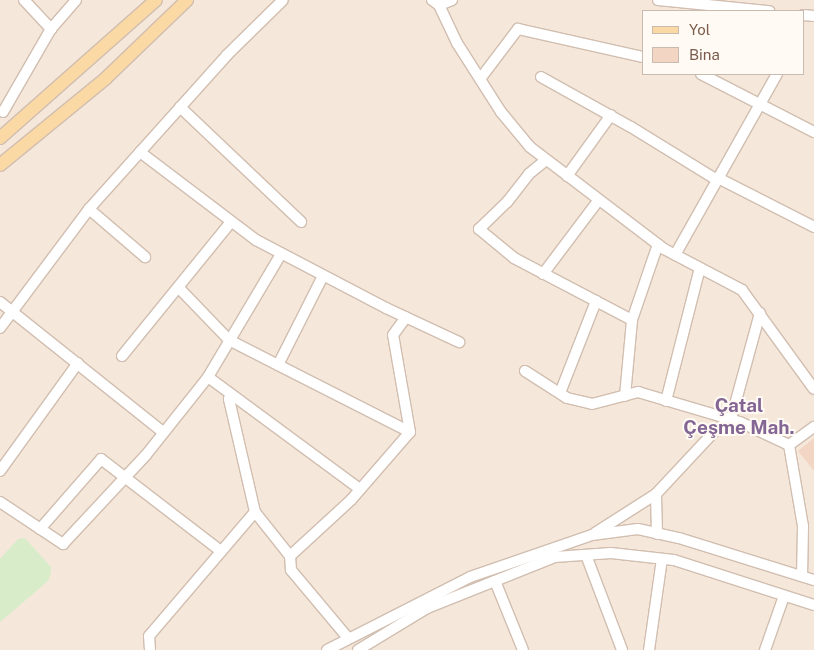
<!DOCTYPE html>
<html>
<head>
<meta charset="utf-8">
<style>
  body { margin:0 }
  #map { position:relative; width:814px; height:650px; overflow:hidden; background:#fdf6ec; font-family:"Public Sans",sans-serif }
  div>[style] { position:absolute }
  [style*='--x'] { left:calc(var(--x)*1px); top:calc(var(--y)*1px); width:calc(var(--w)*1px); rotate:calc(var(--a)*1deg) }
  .residential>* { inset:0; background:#f5e8da }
  .green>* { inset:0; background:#d8ecc9 }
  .building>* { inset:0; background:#f3d5c3 }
  .roads { filter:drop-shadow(1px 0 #d1beb0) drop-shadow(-1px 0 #d1beb0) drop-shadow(0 1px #d1beb0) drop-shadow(0 -1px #d1beb0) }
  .minor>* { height:10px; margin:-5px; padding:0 5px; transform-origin:5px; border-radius:5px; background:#fff }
  .major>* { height:12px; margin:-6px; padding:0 6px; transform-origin:6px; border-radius:6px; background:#fbd9a5 }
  span { translate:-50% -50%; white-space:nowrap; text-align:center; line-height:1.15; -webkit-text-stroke:4px #fffaf3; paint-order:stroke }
  .district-label { font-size:19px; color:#846695; font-weight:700 }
  .legend { position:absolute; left:642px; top:10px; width:162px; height:65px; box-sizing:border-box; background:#fffaf3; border:1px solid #cabbb1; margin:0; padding:6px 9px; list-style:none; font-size:15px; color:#7a5c4d }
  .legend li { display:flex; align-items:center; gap:10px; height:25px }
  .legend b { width:25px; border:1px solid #cabbb1 }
</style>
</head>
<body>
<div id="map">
  <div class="residential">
    <div style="clip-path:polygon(evenodd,0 0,814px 0,814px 650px,0 650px,0 0,643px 11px,803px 11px,803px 74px,643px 74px,643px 11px)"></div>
  </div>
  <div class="green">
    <div style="clip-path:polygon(25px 538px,51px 567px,51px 573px,48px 581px,0 622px,0 559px,18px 539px)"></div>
  </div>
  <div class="building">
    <div style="clip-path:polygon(814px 438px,814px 471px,798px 451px)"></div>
  </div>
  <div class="roads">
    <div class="minor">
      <div style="--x:24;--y:0;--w:40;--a:47"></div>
      <div style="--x:432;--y:0;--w:9;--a:36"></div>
      <div style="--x:439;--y:5;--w:42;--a:64.7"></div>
      <div style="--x:457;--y:43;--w:82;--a:57.5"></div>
      <div style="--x:501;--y:112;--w:45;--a:50.4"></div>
      <div style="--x:530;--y:147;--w:168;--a:37.3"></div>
      <div style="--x:664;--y:249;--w:88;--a:27.7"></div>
      <div style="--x:742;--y:290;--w:122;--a:54"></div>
      <div style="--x:658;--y:0;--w:112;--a:5.7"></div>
      <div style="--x:439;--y:5;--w:14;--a:-21"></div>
      <div style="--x:803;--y:15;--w:11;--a:5"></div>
      <div style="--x:701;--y:74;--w:127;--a:27.2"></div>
      <div style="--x:541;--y:77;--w:103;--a:29.1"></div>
      <div style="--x:631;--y:127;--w:101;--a:31.6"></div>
      <div style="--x:480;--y:79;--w:63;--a:-52.8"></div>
      <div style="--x:518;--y:29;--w:128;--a:12.6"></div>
      <div style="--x:180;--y:107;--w:167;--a:43.5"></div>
      <div style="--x:3;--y:112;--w:96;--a:-60"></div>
      <div style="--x:51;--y:29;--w:38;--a:-49"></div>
      <div style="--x:140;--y:152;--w:146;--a:37.2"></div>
      <div style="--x:256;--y:240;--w:147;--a:27.6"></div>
      <div style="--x:386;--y:308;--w:81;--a:25"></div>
      <div style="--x:546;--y:160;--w:22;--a:141"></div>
      <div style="--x:529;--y:174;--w:36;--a:128"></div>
      <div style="--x:507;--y:202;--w:39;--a:136"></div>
      <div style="--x:479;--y:229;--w:45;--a:39.6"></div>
      <div style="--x:514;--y:258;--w:133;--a:27.7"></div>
      <div style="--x:567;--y:176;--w:75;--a:-54.2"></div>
      <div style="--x:718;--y:178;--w:108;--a:27"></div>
      <div style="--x:89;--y:209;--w:74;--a:40.6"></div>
      <div style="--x:675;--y:255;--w:208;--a:-60.6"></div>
      <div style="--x:543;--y:274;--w:91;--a:-53"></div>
      <div style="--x:179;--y:288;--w:72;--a:46.1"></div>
      <div style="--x:229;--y:340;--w:55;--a:27"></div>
      <div style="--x:278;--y:365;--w:100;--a:-63.2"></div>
      <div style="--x:0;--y:302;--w:208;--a:38.6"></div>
      <div style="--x:0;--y:328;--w:149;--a:-53.2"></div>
      <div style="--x:89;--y:209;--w:207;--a:-48.1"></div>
      <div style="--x:227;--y:55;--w:78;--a:-44.5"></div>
      <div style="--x:122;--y:356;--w:173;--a:-50.9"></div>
      <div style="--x:278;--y:365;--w:148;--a:26.9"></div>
      <div style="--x:525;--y:371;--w:50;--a:32.7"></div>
      <div style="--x:567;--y:398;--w:26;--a:13"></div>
      <div style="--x:592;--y:404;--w:48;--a:-14.6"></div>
      <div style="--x:638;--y:392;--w:106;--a:16.4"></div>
      <div style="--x:740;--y:422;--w:54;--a:25.1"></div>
      <div style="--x:789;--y:445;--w:31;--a:-36"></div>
      <div style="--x:208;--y:377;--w:189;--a:36.4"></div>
      <div style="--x:560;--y:393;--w:99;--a:-68.6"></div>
      <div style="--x:625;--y:396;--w:76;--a:-84.7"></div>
      <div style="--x:632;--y:320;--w:80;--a:-71.1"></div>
      <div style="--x:666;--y:401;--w:137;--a:-75.7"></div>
      <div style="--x:789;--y:445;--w:82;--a:80.2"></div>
      <div style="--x:803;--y:526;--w:50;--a:91.1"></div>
      <div style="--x:0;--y:471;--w:133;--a:-54.2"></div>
      <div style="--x:656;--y:494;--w:40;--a:88.6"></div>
      <div style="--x:0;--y:502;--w:76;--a:33.7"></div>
      <div style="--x:63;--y:544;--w:122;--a:-47"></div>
      <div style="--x:146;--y:455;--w:100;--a:-51.5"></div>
      <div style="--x:208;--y:377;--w:143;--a:-59.3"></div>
      <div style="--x:255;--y:512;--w:56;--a:51.5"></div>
      <div style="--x:40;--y:529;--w:93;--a:-48.9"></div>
      <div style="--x:101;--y:459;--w:151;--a:37.5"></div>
      <div style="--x:595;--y:533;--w:72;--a:-32.6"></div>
      <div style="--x:656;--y:494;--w:86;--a:-46.9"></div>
      <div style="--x:715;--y:431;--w:20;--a:-37"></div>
      <div style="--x:731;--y:419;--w:110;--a:-74.7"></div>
      <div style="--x:586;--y:555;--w:102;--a:69.2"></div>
      <div style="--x:495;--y:581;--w:74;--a:67.9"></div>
      <div style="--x:348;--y:638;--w:89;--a:-130"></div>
      <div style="--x:291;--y:570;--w:14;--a:-94"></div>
      <div style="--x:290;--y:556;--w:83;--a:-42.6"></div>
      <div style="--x:351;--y:500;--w:90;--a:-49.1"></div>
      <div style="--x:410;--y:432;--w:98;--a:-99.9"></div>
      <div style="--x:393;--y:335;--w:22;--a:-54"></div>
      <div style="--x:150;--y:650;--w:14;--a:-94"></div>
      <div style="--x:149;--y:636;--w:163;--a:-49.5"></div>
      <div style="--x:255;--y:512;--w:116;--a:-103"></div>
      <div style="--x:229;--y:399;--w:5;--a:-68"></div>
      <div style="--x:327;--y:650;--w:161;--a:-27"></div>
      <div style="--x:470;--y:577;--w:129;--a:-19"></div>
      <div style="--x:592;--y:535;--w:46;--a:-7.4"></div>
      <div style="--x:638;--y:529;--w:42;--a:12.4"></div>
      <div style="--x:679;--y:538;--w:141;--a:17.3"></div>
      <div style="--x:358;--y:650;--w:81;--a:-31.3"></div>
      <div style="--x:427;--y:608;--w:138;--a:-21.7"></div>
      <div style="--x:555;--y:557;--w:56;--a:-4.1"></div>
      <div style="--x:611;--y:553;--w:63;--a:6.3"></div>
      <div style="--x:674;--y:560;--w:147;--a:17.8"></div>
      <div style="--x:649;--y:650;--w:92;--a:-81.9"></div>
      <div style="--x:765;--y:650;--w:57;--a:-70.6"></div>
    </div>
    <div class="major">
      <div style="--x:0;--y:138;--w:208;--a:-41.5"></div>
      <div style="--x:0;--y:165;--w:136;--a:-39.3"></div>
      <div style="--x:105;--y:79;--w:114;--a:-43.9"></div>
    </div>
  </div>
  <div class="district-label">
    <span style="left:739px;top:417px">Çatal<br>Çeşme Mah.</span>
  </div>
  <ul class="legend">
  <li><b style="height:6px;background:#fbd9a5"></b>Yol</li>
  <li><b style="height:14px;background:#f3d5c3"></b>Bina</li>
  </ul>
</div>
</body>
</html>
